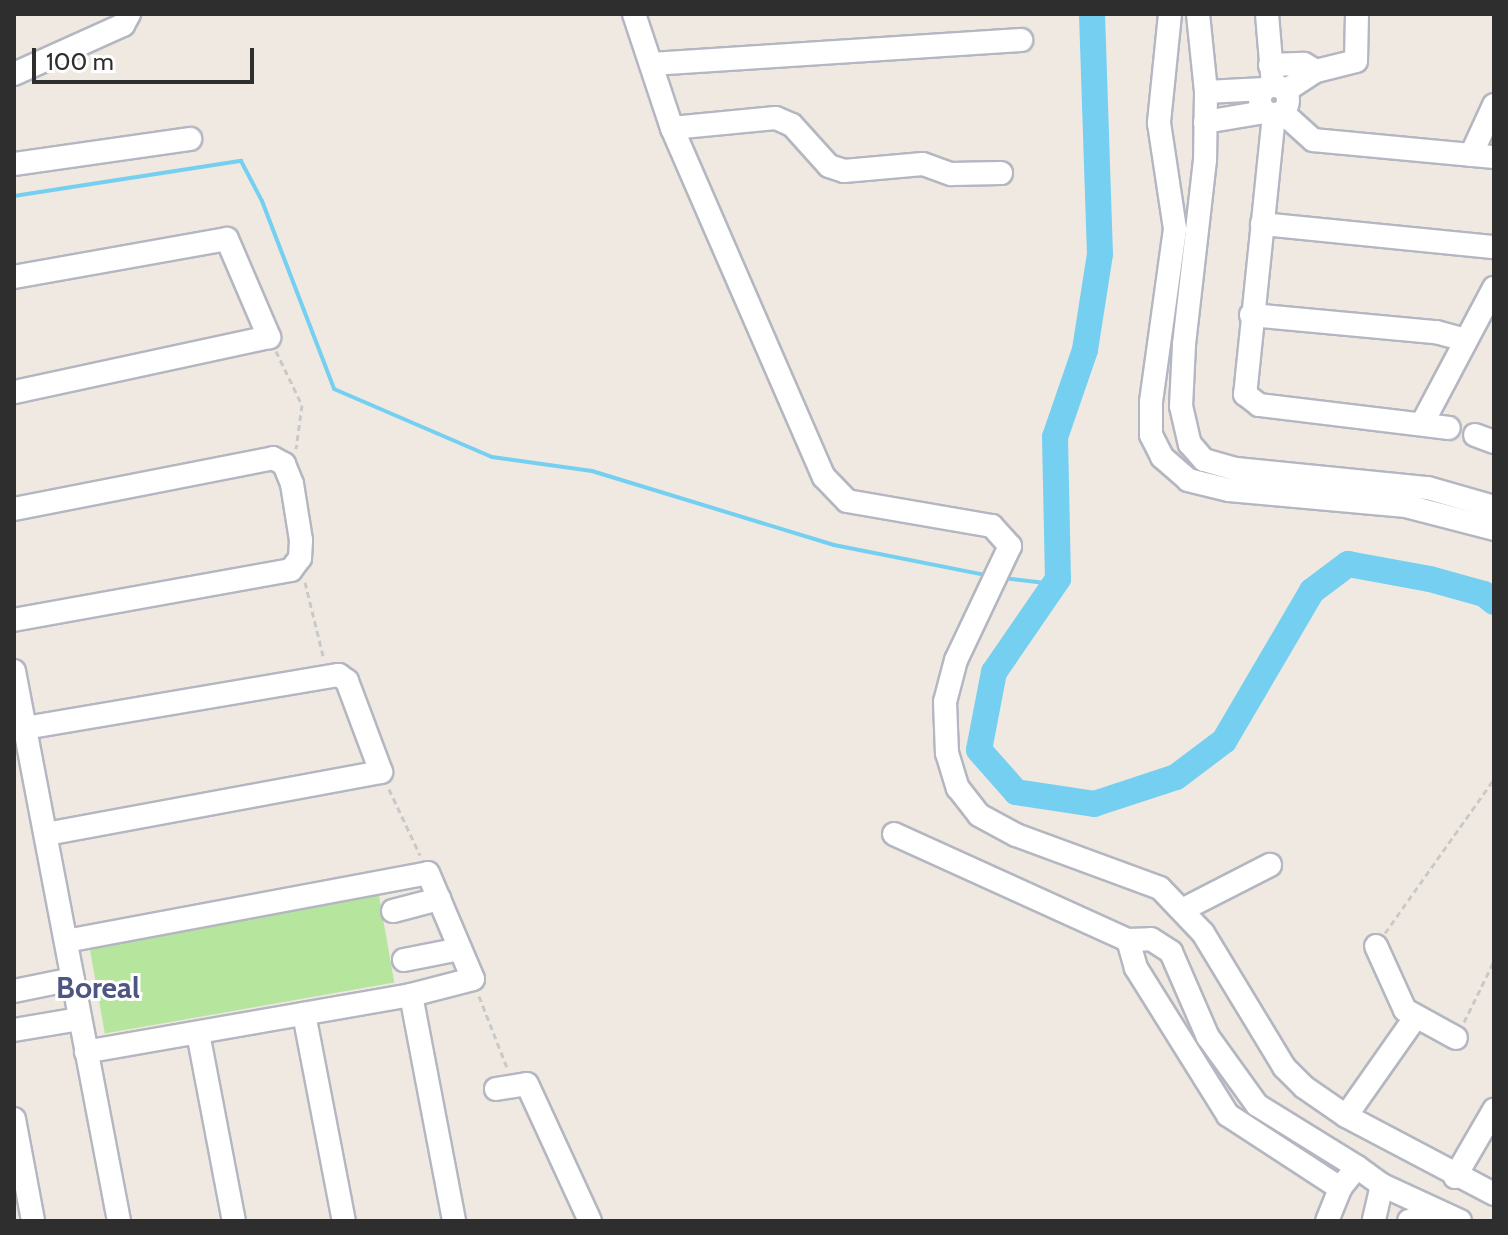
<!DOCTYPE html>
<html>
<head>
<meta charset="utf-8">
<style>
  body { margin:0 }
  #map { position:relative; width:1508px; height:1235px; overflow:hidden; background:#efe9e1; font-family:Cabin,sans-serif }
  div>[style] { position:absolute }
  [style*='--x'] { left:calc(var(--x)*1px); top:calc(var(--y)*1px); width:calc(var(--w)*1px); rotate:calc(var(--a)*1deg) }
  .green>* { inset:0; background:#b6e59e; transform-origin:0 0 }
  .stream>* { height:4px; margin:-2px; padding:0 2px; transform-origin:2px; border-radius:2px; background:#75cff0 }
  .river>* { height:26px; margin:-13px; padding:0 13px; transform-origin:13px; border-radius:13px; background:#75cff0 }
  .path>* { height:3px; margin-top:-1.5px; transform-origin:0; background:repeating-linear-gradient(90deg,#c9c9c9 0 6px,transparent 0 10px) }
  .roads { filter:drop-shadow(2px 0 #b4b7c1) drop-shadow(-2px 0 #b4b7c1) drop-shadow(0 2px #b4b7c1) drop-shadow(0 -2px #b4b7c1) }
  .minor>* { height:22px; margin:-11px; padding:0 11px; transform-origin:11px; border-radius:11px; background:#fff }
  .minor>.ring { margin:-11px; padding:0; box-sizing:content-box; background:none; border:22px solid #fff; border-radius:50% }
  span { translate:-50% -50%; white-space:nowrap; text-align:center; line-height:1.15; -webkit-text-stroke:6px #fff; paint-order:stroke }
  .neighbourhood-label { font-size:30px; color:#4d5680; font-weight:700 }
  .frame { position:absolute; inset:0; border:16px solid #2e2e2e; pointer-events:none }
  .scale { position:absolute; left:32px; top:48px; width:222px; height:36px; box-sizing:border-box; border:4px solid #2e2e2e; border-top:0; padding-left:10px; font-size:24px; line-height:28px; white-space:nowrap; color:#2e2e2e; -webkit-text-stroke:6px #fff; paint-order:stroke }
</style>
</head>
<body>
<div id="map">
  <div class="green">
    <div style="left:378px;top:890px;width:94px;height:294px;rotate:80deg"></div>
  </div>
  <div class="stream">
    <div style="--x:14;--y:196;--w:230;--a:-8.8"></div>
    <div style="--x:241;--y:161;--w:45;--a:62.3"></div>
    <div style="--x:262;--y:201;--w:201;--a:69"></div>
    <div style="--x:334;--y:389;--w:172;--a:23.3"></div>
    <div style="--x:492;--y:457;--w:101;--a:8"></div>
    <div style="--x:592;--y:471;--w:253;--a:17"></div>
    <div style="--x:834;--y:545;--w:155;--a:11.2"></div>
    <div style="--x:1003;--y:578;--w:51;--a:6.7"></div>
  </div>
  <div class="river">
    <div style="--x:1092;--y:14;--w:240;--a:88.1"></div>
    <div style="--x:1100;--y:254;--w:97;--a:98.9"></div>
    <div style="--x:1085;--y:350;--w:92;--a:109"></div>
    <div style="--x:1055;--y:437;--w:142;--a:88.8"></div>
    <div style="--x:1058;--y:579;--w:113;--a:124.5"></div>
    <div style="--x:994;--y:672;--w:79;--a:100.9"></div>
    <div style="--x:979;--y:750;--w:56;--a:48.6"></div>
    <div style="--x:1016;--y:792;--w:79;--a:8.7"></div>
    <div style="--x:1094;--y:804;--w:86;--a:-18.2"></div>
    <div style="--x:1176;--y:777;--w:60;--a:-36.9"></div>
    <div style="--x:1224;--y:741;--w:174;--a:-59.6"></div>
    <div style="--x:1312;--y:591;--w:45;--a:-36.9"></div>
    <div style="--x:1348;--y:564;--w:83;--a:10.4"></div>
    <div style="--x:1430;--y:579;--w:56;--a:15.5"></div>
    <div style="--x:1484;--y:594;--w:13;--a:39"></div>
  </div>
  <div class="path">
    <div style="--x:276;--y:351;--w:60;--a:64.3"></div>
    <div style="--x:302;--y:405;--w:44;--a:97.8"></div>
    <div style="--x:305;--y:582;--w:80;--a:76.3"></div>
    <div style="--x:389;--y:789;--w:73;--a:64.8"></div>
    <div style="--x:1385;--y:933;--w:189;--a:-54.7"></div>
    <div style="--x:479;--y:996;--w:79;--a:68.6"></div>
    <div style="--x:1464;--y:1022;--w:68;--a:-63.8"></div>
  </div>
  <div class="roads">
    <div class="minor">
      <div style="--x:634;--y:14;--w:120;--a:71.6"></div>
      <div style="--x:672;--y:128;--w:381;--a:66.5"></div>
      <div style="--x:824;--y:477;--w:33;--a:46"></div>
      <div style="--x:847;--y:501;--w:147;--a:9.8"></div>
      <div style="--x:992;--y:526;--w:27;--a:48"></div>
      <div style="--x:1010;--y:546;--w:126;--a:115.3"></div>
      <div style="--x:956;--y:660;--w:43;--a:104.7"></div>
      <div style="--x:945;--y:702;--w:51;--a:87.8"></div>
      <div style="--x:947;--y:753;--w:37;--a:73"></div>
      <div style="--x:958;--y:788;--w:34;--a:52"></div>
      <div style="--x:979;--y:815;--w:42;--a:28.4"></div>
      <div style="--x:1016;--y:835;--w:153;--a:20.2"></div>
      <div style="--x:1160;--y:888;--w:62;--a:46.3"></div>
      <div style="--x:1203;--y:933;--w:157;--a:58.8"></div>
      <div style="--x:1284;--y:1067;--w:28;--a:45"></div>
      <div style="--x:1304;--y:1087;--w:51;--a:34.6"></div>
      <div style="--x:1346;--y:1116;--w:167;--a:27.8"></div>
      <div style="--x:1170;--y:14;--w:110;--a:95.8"></div>
      <div style="--x:1159;--y:123;--w:107;--a:81.4"></div>
      <div style="--x:1175;--y:229;--w:175;--a:97.9"></div>
      <div style="--x:1151;--y:402;--w:33;--a:90"></div>
      <div style="--x:1151;--y:435;--w:25;--a:63"></div>
      <div style="--x:1162;--y:457;--w:35;--a:41"></div>
      <div style="--x:1188;--y:480;--w:42;--a:13.7"></div>
      <div style="--x:1229;--y:490;--w:178;--a:5.2"></div>
      <div style="--x:1406;--y:506;--w:91;--a:14.6"></div>
      <div style="--x:1198;--y:14;--w:78;--a:84.1"></div>
      <div style="--x:1206;--y:92;--w:68;--a:90.8"></div>
      <div style="--x:1205;--y:160;--w:186;--a:96.5"></div>
      <div style="--x:1184;--y:345;--w:61;--a:92.8"></div>
      <div style="--x:1181;--y:406;--w:39;--a:77"></div>
      <div style="--x:1190;--y:444;--w:21;--a:49"></div>
      <div style="--x:1204;--y:460;--w:33;--a:16"></div>
      <div style="--x:1236;--y:469;--w:193;--a:5.7"></div>
      <div style="--x:1428;--y:488;--w:69;--a:16.1"></div>
      <div style="--x:1267;--y:14;--w:72;--a:85.2"></div>
      <div style="--x:651;--y:64;--w:371;--a:-3.7"></div>
      <div style="--x:1270;--y:65;--w:34;--a:-2"></div>
      <div style="--x:1304;--y:64;--w:14;--a:30"></div>
      <div style="--x:14;--y:74;--w:120;--a:-24.2"></div>
      <div style="--x:123;--y:25;--w:13;--a:-61"></div>
      <div class="ring" style="left:1260px;top:86px;width:6px;height:6px"></div>
      <div style="--x:1285;--y:91;--w:37;--a:-33"></div>
      <div style="--x:1316;--y:71;--w:41;--a:-14"></div>
      <div style="--x:1356;--y:61;--w:47;--a:-88.8"></div>
      <div style="--x:1206;--y:92;--w:59;--a:-2.9"></div>
      <div style="--x:1282;--y:112;--w:42;--a:42.1"></div>
      <div style="--x:1313;--y:140;--w:182;--a:5.4"></div>
      <div style="--x:1274;--y:115;--w:281;--a:95.9"></div>
      <div style="--x:1245;--y:394;--w:18;--a:38"></div>
      <div style="--x:1259;--y:405;--w:191;--a:6.9"></div>
      <div style="--x:1205;--y:122;--w:61;--a:-9.5"></div>
      <div style="--x:672;--y:128;--w:104;--a:-5.5"></div>
      <div style="--x:776;--y:118;--w:17;--a:24"></div>
      <div style="--x:792;--y:125;--w:55;--a:47.9"></div>
      <div style="--x:829;--y:166;--w:16;--a:18"></div>
      <div style="--x:844;--y:171;--w:79;--a:-5.1"></div>
      <div style="--x:923;--y:164;--w:30;--a:20"></div>
      <div style="--x:951;--y:174;--w:50;--a:-1.1"></div>
      <div style="--x:1471;--y:155;--w:55;--a:-65.3"></div>
      <div style="--x:14;--y:164;--w:178;--a:-8.1"></div>
      <div style="--x:1262;--y:224;--w:233;--a:5.7"></div>
      <div style="--x:14;--y:277;--w:216;--a:-10.1"></div>
      <div style="--x:227;--y:239;--w:107;--a:66.8"></div>
      <div style="--x:269;--y:337;--w:261;--a:167.8"></div>
      <div style="--x:1251;--y:315;--w:186;--a:5.3"></div>
      <div style="--x:1436;--y:332;--w:30;--a:15"></div>
      <div style="--x:1423;--y:422;--w:152;--a:-62.1"></div>
      <div style="--x:1475;--y:435;--w:20;--a:20"></div>
      <div style="--x:14;--y:509;--w:264;--a:-11.1"></div>
      <div style="--x:273;--y:458;--w:13;--a:29"></div>
      <div style="--x:284;--y:464;--w:22;--a:68"></div>
      <div style="--x:292;--y:484;--w:57;--a:80.9"></div>
      <div style="--x:301;--y:540;--w:18;--a:93"></div>
      <div style="--x:300;--y:558;--w:15;--a:127"></div>
      <div style="--x:291;--y:570;--w:281;--a:169.8"></div>
      <div style="--x:14;--y:671;--w:560;--a:79.19"></div>
      <div style="--x:25;--y:728;--w:318;--a:-9.6"></div>
      <div style="--x:339;--y:675;--w:10;--a:37"></div>
      <div style="--x:347;--y:681;--w:97;--a:69.5"></div>
      <div style="--x:381;--y:772;--w:341;--a:169.5"></div>
      <div style="--x:894;--y:834;--w:257;--a:24.4"></div>
      <div style="--x:1128;--y:940;--w:23;--a:-2"></div>
      <div style="--x:1151;--y:939;--w:24;--a:33"></div>
      <div style="--x:1171;--y:952;--w:93;--a:66.5"></div>
      <div style="--x:1208;--y:1037;--w:84;--a:54.2"></div>
      <div style="--x:1257;--y:1105;--w:118;--a:31.8"></div>
      <div style="--x:1182;--y:910;--w:99;--a:-27.1"></div>
      <div style="--x:393;--y:911;--w:48;--a:-14.6"></div>
      <div style="--x:1128;--y:940;--w:29;--a:74"></div>
      <div style="--x:1136;--y:968;--w:173;--a:58"></div>
      <div style="--x:1228;--y:1115;--w:134;--a:33.1"></div>
      <div style="--x:66;--y:941;--w:368;--a:-10.6"></div>
      <div style="--x:428;--y:873;--w:115;--a:67"></div>
      <div style="--x:473;--y:979;--w:64;--a:165.5"></div>
      <div style="--x:411;--y:995;--w:330;--a:170.1"></div>
      <div style="--x:1376;--y:946;--w:70;--a:65.6"></div>
      <div style="--x:1405;--y:1010;--w:58;--a:28.8"></div>
      <div style="--x:404;--y:960;--w:57;--a:-11.1"></div>
      <div style="--x:14;--y:991;--w:60;--a:-11.5"></div>
      <div style="--x:411;--y:995;--w:230;--a:79.2"></div>
      <div style="--x:304;--y:1014;--w:211;--a:79.1"></div>
      <div style="--x:14;--y:1030;--w:67;--a:-9.5"></div>
      <div style="--x:198;--y:1033;--w:191;--a:79.2"></div>
      <div style="--x:496;--y:1089;--w:31;--a:-9"></div>
      <div style="--x:527;--y:1084;--w:151;--a:65.3"></div>
      <div style="--x:1346;--y:1116;--w:120;--a:-54.9"></div>
      <div style="--x:14;--y:1119;--w:104;--a:79.4"></div>
      <div style="--x:1455;--y:1177;--w:78;--a:-59.8"></div>
      <div style="--x:1382;--y:1185;--w:86;--a:24.8"></div>
      <div style="--x:1327;--y:1221;--w:35;--a:-68"></div>
      <div style="--x:1340;--y:1188;--w:27;--a:-51"></div>
      <div style="--x:1357;--y:1167;--w:31;--a:36"></div>
      <div style="--x:1382;--y:1185;--w:37;--a:103"></div>
      <div style="--x:1409;--y:1221;--w:29;--a:-18"></div>
    </div>
  </div>
  <div class="neighbourhood-label">
    <span style="left:98px;top:988px">Boreal</span>
  </div>
  <div class="frame"></div>
  <div class="scale">100 m</div>
</div>
</body>
</html>
